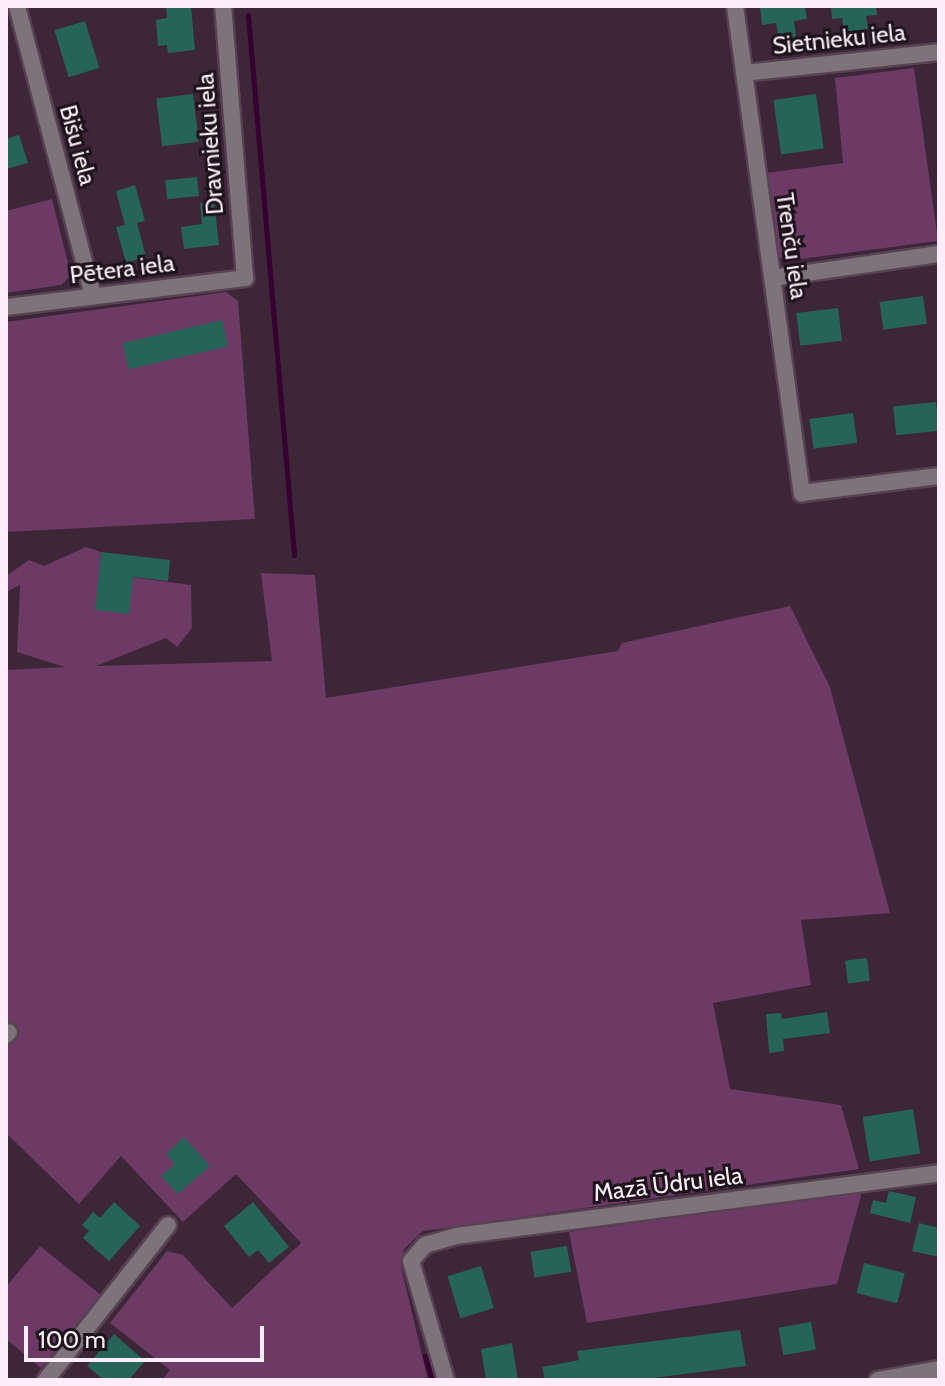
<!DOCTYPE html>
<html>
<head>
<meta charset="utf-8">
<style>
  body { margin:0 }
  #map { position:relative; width:945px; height:1386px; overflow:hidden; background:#3c2637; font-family:Cabin,sans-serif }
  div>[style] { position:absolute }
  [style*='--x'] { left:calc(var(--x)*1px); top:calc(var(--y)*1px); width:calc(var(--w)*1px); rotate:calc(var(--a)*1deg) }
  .green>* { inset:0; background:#6d3a65 }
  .stream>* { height:5px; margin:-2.5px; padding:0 2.5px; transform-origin:2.5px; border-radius:2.5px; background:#360030 }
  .building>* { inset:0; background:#276458; transform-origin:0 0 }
  .roads { filter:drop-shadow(2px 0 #574252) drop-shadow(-2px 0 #574252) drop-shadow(0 2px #574252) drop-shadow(0 -2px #574252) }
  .street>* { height:16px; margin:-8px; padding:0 8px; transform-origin:8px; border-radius:8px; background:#7e727b }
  span { translate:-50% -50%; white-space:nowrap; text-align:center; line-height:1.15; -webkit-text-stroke:6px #1d131b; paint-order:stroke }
  .street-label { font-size:24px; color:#fcedf8 }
  .frame { position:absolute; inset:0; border:8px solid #fcedf8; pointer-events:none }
  .scale { position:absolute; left:24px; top:1326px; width:240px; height:36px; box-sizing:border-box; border:4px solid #fcedf8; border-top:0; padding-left:10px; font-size:24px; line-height:28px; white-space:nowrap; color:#fcedf8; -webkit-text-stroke:6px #1d131b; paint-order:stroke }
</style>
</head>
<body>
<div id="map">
  <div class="green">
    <div style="clip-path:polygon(914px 68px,938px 241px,785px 261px,777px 255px,766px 173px,843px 163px,835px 78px)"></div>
    <div style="clip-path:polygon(52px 199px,71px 275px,61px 285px,6px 293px,6px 211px)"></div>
    <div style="clip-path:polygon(226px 292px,238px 301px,255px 519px,6px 532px,6px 322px)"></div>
    <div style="clip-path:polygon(86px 547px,101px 552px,99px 573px,191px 585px,192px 628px,177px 647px,166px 638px,96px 666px,272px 661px,261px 573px,315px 575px,326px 698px,618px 651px,622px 643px,790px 606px,830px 687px,890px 913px,801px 920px,811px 985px,713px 1003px,730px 1089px,841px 1105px,859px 1169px,423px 1231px,404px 1249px,401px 1267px,428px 1380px,162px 1380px,170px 1370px,110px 1323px,167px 1251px,183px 1255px,232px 1308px,301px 1243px,236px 1174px,183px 1222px,121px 1156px,79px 1204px,6px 1133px,6px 670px,65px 667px,17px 652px,20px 585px,6px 592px,6px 576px,29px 560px,44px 566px)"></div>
    <div style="clip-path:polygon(862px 1192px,837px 1284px,587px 1323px,569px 1232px)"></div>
    <div style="clip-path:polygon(40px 1246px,101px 1295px,41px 1368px,6px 1339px,6px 1287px)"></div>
  </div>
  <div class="stream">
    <div style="--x:248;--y:15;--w:542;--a:85.13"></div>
    <div style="--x:425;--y:1356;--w:25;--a:74"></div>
  </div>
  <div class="building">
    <div style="clip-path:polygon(166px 6px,191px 6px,195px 50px,168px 53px,167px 45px,158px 46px,156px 20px,167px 18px)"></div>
    <div style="clip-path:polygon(760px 6px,805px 6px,807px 19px,794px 21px,796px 37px,779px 39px,776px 23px,762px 25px)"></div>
    <div style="clip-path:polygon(831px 6px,876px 6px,877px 15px,866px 16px,868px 29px,844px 32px,842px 18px,832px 19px)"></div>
    <div style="left:85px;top:21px;width:49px;height:32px;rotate:73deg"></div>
    <div style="left:193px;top:94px;width:48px;height:37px;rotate:83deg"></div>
    <div style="left:816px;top:94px;width:55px;height:43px;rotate:82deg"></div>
    <div style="clip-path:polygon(19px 135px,28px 163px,6px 169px,6px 139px)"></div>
    <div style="left:197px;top:177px;width:19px;height:32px;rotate:84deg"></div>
    <div style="clip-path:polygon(135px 185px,145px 221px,137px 223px,146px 257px,126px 263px,116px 227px,125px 225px,116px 191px)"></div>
    <div style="clip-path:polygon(214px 201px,219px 245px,184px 249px,181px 227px,202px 224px,200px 203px)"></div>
    <div style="left:923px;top:296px;width:28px;height:44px;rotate:82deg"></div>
    <div style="left:838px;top:308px;width:33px;height:42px;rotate:83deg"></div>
    <div style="left:222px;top:320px;width:27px;height:102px;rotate:77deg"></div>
    <div style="left:936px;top:402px;width:29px;height:43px;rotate:84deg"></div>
    <div style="left:853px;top:413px;width:30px;height:44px;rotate:82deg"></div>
    <div style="clip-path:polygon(101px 552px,170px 560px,168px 581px,133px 577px,129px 614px,95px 610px)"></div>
    <div style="left:867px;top:958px;width:23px;height:22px;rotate:83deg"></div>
    <div style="clip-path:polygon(827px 1012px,830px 1033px,783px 1039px,784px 1051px,769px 1053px,766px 1014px,781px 1013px,782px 1019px)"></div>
    <div style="left:913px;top:1109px;width:45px;height:51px;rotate:81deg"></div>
    <div style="clip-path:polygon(184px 1137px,210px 1166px,178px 1194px,161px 1176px,175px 1164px,166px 1154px)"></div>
    <div style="clip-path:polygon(889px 1191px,916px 1197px,910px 1223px,870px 1213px,873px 1200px,886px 1203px)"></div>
    <div style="clip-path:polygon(114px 1202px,140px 1226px,109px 1261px,83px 1238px,89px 1231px,82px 1225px,93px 1212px,100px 1218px)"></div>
    <div style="clip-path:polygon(253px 1202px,289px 1247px,269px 1263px,258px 1250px,249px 1257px,224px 1226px)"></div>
    <div style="clip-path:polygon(919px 1223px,939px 1228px,939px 1257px,912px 1251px)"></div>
    <div style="left:567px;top:1246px;width:26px;height:37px;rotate:81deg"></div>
    <div style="left:864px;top:1263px;width:42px;height:31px;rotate:14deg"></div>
    <div style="left:481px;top:1266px;width:44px;height:35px;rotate:73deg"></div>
    <div style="left:811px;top:1322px;width:28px;height:33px;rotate:80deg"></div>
    <div style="clip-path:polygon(740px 1330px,746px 1366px,638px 1380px,545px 1380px,542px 1367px,579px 1360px,577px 1351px)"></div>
    <div style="clip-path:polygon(114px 1334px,145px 1361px,129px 1380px,104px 1380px,87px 1366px)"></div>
    <div style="clip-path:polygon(512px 1343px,518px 1380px,486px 1380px,481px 1349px)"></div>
  </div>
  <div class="roads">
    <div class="street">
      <div style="--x:17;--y:6;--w:300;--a:75.3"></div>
      <div style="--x:735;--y:6;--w:492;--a:82.2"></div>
      <div style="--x:802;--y:493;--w:138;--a:-7.1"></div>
      <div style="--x:744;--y:73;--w:196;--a:-6.1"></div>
      <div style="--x:772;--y:278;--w:169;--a:-8.2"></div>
      <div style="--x:6;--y:307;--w:241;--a:-6.9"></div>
      <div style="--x:245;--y:278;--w:273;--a:-94.6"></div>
      <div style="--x:6;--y:1035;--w:4;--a:-45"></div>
      <div style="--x:46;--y:1380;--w:197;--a:-51.8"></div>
      <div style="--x:446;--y:1380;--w:124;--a:-106.4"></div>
      <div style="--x:411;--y:1261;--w:21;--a:-49"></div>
      <div style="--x:425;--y:1245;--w:32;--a:-16"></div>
      <div style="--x:456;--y:1236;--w:487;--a:-7.4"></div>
      <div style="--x:878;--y:1380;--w:62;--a:-10.2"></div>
    </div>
  </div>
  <div class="street-label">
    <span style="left:839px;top:39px;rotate:-6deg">Sietnieku iela</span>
    <span style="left:210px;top:144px;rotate:-94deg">Dravnieku iela</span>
    <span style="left:78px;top:145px;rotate:75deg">Bišu iela</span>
    <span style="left:792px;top:246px;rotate:82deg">Trenču iela</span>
    <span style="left:122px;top:269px;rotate:-7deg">Pētera iela</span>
    <span style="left:668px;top:1184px;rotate:-7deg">Mazā Ūdru iela</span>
  </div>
  <div class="frame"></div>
  <div class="scale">100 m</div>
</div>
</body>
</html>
